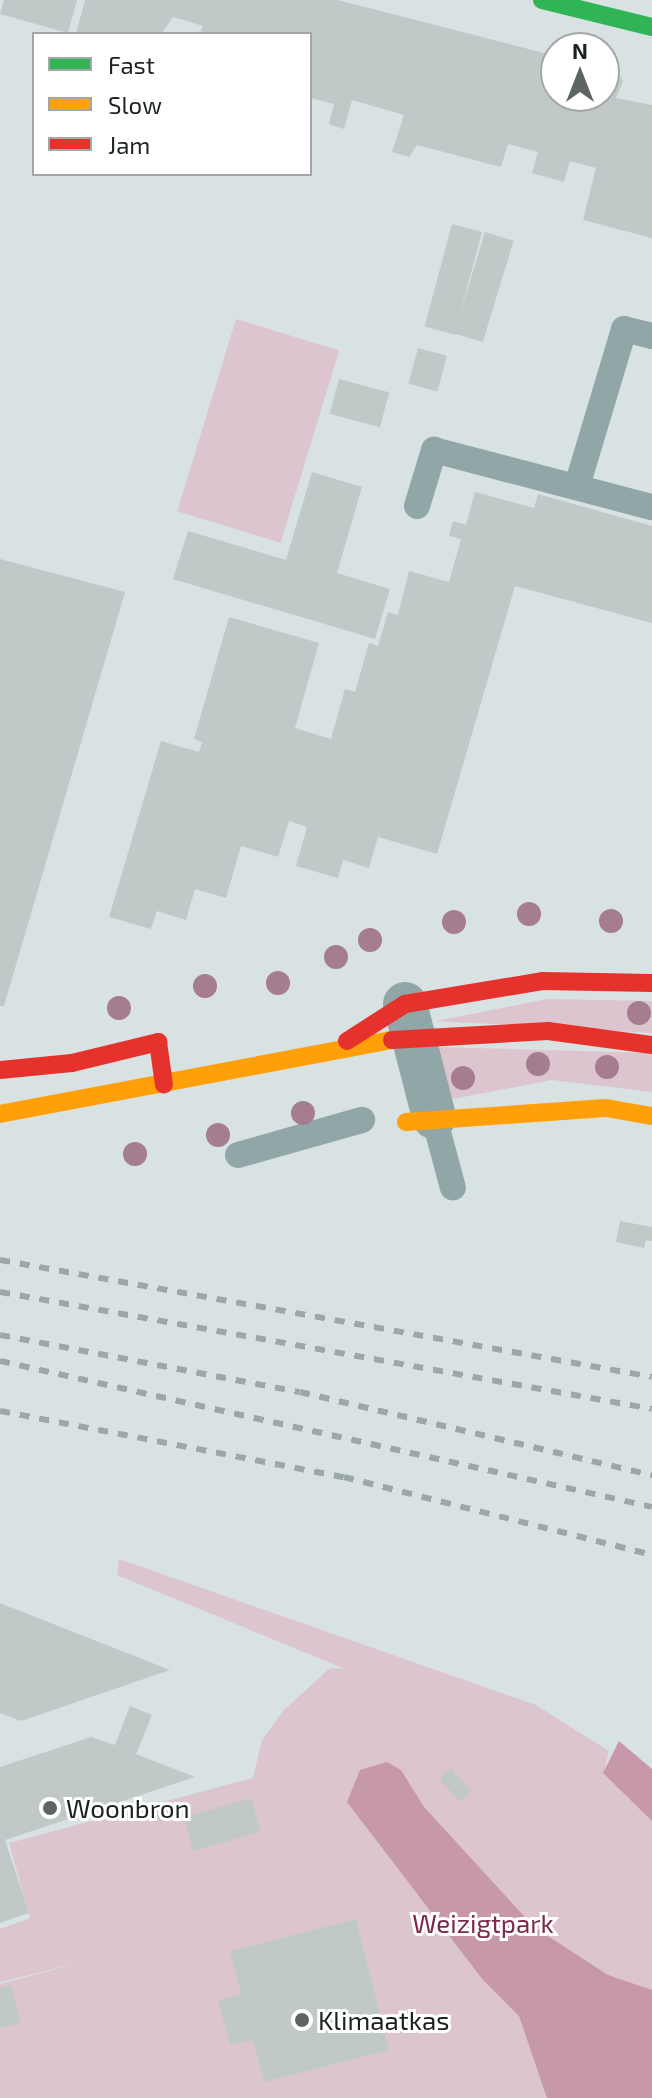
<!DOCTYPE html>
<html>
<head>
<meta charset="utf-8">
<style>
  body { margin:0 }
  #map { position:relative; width:652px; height:2098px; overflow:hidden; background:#d8e2e2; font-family:"Exo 2",sans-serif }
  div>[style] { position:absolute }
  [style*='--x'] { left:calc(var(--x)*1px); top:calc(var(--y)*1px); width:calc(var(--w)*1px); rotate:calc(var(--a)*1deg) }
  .green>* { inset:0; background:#dcc5ce; transform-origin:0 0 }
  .water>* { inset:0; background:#c698a9 }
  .building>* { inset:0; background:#c1c9c8; transform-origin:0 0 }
  .lane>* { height:26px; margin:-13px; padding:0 13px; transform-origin:13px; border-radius:13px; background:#91a6a6 }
  .street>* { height:44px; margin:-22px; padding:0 22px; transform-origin:22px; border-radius:22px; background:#91a6a6 }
  .fast>* { height:18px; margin:-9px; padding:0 9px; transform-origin:9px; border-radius:9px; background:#30b455 }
  .slow>* { height:18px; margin:-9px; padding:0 9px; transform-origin:9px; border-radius:9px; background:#ff9f0a }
  .jam>* { height:18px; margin:-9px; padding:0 9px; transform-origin:9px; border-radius:9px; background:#e5322d }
  .rail>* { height:6px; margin-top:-3px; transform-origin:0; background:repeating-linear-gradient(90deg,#9ca8a8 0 10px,transparent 0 20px) }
  .trees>* { width:24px; height:24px; margin:-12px; border-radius:50%; background:#a57c90 }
  .dots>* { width:22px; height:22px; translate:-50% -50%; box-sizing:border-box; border:4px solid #fff; border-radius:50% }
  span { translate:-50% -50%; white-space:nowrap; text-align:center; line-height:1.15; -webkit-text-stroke:6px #fff; paint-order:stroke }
  .poi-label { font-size:26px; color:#1c2222 }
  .left { translate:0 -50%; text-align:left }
  .park-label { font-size:26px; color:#7c294c }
  .legend { position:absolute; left:32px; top:32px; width:280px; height:144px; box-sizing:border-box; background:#fff; border:2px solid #a4a7a7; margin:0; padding:10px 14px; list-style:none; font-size:24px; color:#1c2222 }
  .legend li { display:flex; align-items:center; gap:16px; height:40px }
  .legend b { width:40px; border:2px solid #a4a7a7 }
  .north { position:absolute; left:540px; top:32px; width:80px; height:80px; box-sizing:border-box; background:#fff; border:2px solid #a4a7a7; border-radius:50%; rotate:0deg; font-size:22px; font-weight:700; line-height:32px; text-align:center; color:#1c2222 }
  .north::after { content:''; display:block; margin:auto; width:28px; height:36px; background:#5e6565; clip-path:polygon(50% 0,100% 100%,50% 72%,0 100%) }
</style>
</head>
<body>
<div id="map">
  <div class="green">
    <div style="left:236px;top:319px;width:108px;height:201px;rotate:17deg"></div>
    <div style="clip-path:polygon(548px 999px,652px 1001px,652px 1033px,436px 1021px)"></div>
    <div style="clip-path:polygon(434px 1047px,652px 1053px,652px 1092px,552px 1080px,453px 1099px,437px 1071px)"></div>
    <div style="clip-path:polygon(119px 1559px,536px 1705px,609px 1751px,604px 1772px,652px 1801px,652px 2098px,0 2098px,0 1984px,86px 1961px,0 1982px,0 1929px,30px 1918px,9px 1843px,253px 1778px,262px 1740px,283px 1711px,330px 1668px,345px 1669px,117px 1575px)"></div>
  </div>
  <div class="water">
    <div style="clip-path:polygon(619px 1741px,652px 1769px,652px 1821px,603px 1773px)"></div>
    <div style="clip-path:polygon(387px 1762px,401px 1770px,424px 1807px,534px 1927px,608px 1975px,652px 1990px,652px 2098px,547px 2098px,519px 2016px,483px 1980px,347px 1802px,360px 1770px)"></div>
  </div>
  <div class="building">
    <div style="clip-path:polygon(4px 0,77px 0,68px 33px,0 14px)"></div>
    <div style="clip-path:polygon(85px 0,338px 0,556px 56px,556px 96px,604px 96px,604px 64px,615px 66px,623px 81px,616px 98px,652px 105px,652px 238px,583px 220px,596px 168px,570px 161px,564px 182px,532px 173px,538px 152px,508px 144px,501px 167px,417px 145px,409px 157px,392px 152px,404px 115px,352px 100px,344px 129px,329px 124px,334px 104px,310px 98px,310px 34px,200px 34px,203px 26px,173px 17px,161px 34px,76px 34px)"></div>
    <div style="left:452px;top:224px;width:31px;height:106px;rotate:15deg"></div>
    <div style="left:485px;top:232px;width:30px;height:106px;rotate:17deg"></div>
    <div style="left:418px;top:348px;width:30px;height:37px;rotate:15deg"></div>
    <div style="left:339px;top:379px;width:52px;height:36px;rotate:15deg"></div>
    <div style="clip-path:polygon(312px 472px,362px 487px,337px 573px,390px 589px,375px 639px,173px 579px,188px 531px,286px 560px)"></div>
    <div style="clip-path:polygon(475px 492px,534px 508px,538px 494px,652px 526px,652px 623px,515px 586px,437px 854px,378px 837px,369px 868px,343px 860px,338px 878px,296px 866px,307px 827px,289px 821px,278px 857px,241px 846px,226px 898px,195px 889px,186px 920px,157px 911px,151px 929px,109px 917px,161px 741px,199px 752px,202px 742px,194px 739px,229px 617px,319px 643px,295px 728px,331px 739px,345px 689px,355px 692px,369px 643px,378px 646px,388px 612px,398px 615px,409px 571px,449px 582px,461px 539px,449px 536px,453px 521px,466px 525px)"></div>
    <div style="clip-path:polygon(0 559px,125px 592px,4px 1006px,0 1006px)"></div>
    <div style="clip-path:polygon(620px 1221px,652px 1227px,652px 1241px,646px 1240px,644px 1248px,616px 1242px)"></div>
    <div style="clip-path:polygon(0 1603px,170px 1670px,21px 1721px,0 1713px)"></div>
    <div style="clip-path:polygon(130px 1706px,152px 1715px,136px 1754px,195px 1777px,5px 1840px,29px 1913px,0 1923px,0 1767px,91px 1737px,115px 1745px)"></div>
    <div style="left:451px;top:1768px;width:31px;height:16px;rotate:48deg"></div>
    <div style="left:251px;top:1798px;width:35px;height:70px;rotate:74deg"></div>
    <div style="clip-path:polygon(356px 1919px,389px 2050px,264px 2082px,253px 2040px,230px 2045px,218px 2000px,241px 1994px,230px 1951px)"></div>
    <div style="clip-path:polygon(11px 1985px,21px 2023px,0 2028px,0 1988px)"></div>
  </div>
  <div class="lane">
    <div style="--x:577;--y:486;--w:164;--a:-73.3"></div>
    <div style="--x:624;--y:329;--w:29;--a:14"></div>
    <div style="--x:417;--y:506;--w:59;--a:-73.1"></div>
    <div style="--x:434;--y:450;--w:225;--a:14.7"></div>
    <div style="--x:434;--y:1117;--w:73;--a:75"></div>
    <div style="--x:238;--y:1155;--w:129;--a:-15.8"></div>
  </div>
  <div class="street">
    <div style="--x:405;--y:1004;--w:117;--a:75.6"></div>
  </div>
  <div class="fast">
    <div style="--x:542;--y:0;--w:113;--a:13.8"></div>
  </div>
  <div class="slow">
    <div style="--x:0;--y:1114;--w:399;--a:-10.7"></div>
    <div style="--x:406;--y:1122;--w:200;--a:-4"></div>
    <div style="--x:606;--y:1108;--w:47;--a:9.9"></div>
  </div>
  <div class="jam">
    <div style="--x:392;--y:1040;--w:156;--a:-3.3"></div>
    <div style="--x:548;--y:1031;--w:105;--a:7.7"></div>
    <div style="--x:347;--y:1041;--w:69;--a:-32.5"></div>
    <div style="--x:405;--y:1004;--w:139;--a:-9.5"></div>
    <div style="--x:542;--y:981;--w:110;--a:1"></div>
    <div style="--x:0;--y:1070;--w:72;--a:-5.6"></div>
    <div style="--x:72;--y:1063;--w:89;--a:-13.7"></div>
    <div style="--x:158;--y:1042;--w:43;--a:82.1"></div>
  </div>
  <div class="rail">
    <div style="--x:0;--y:1260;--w:662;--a:10.17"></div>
    <div style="--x:0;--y:1292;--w:662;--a:10.17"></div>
    <div style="--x:0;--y:1335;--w:305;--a:10.8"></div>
    <div style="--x:300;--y:1392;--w:362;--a:13.3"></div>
    <div style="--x:0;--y:1361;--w:668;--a:12.62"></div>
    <div style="--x:0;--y:1411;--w:350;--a:10.9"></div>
    <div style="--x:344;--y:1477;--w:318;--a:14.2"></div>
  </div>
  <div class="trees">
    <div style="left:529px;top:914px"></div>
    <div style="left:611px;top:921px"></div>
    <div style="left:454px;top:922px"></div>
    <div style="left:370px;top:940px"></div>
    <div style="left:336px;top:957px"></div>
    <div style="left:278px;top:983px"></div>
    <div style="left:205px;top:986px"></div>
    <div style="left:119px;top:1008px"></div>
    <div style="left:639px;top:1013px"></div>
    <div style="left:538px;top:1064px"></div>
    <div style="left:607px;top:1067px"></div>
    <div style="left:463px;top:1078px"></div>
    <div style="left:303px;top:1113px"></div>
    <div style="left:218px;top:1135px"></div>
    <div style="left:135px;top:1154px"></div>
  </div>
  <div class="dots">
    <div style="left:50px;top:1808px;background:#5e6565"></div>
    <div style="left:302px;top:2020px;background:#5e6565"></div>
  </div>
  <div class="poi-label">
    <span class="left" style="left:66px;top:1808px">Woonbron</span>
    <span class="left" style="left:318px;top:2020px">Klimaatkas</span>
  </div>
  <div class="park-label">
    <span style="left:483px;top:1923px">Weizigtpark</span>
  </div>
  <ul class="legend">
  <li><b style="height:10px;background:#30b455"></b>Fast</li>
  <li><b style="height:10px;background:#ff9f0a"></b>Slow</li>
  <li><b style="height:10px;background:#e5322d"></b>Jam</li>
  </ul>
  <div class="north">N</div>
</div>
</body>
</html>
